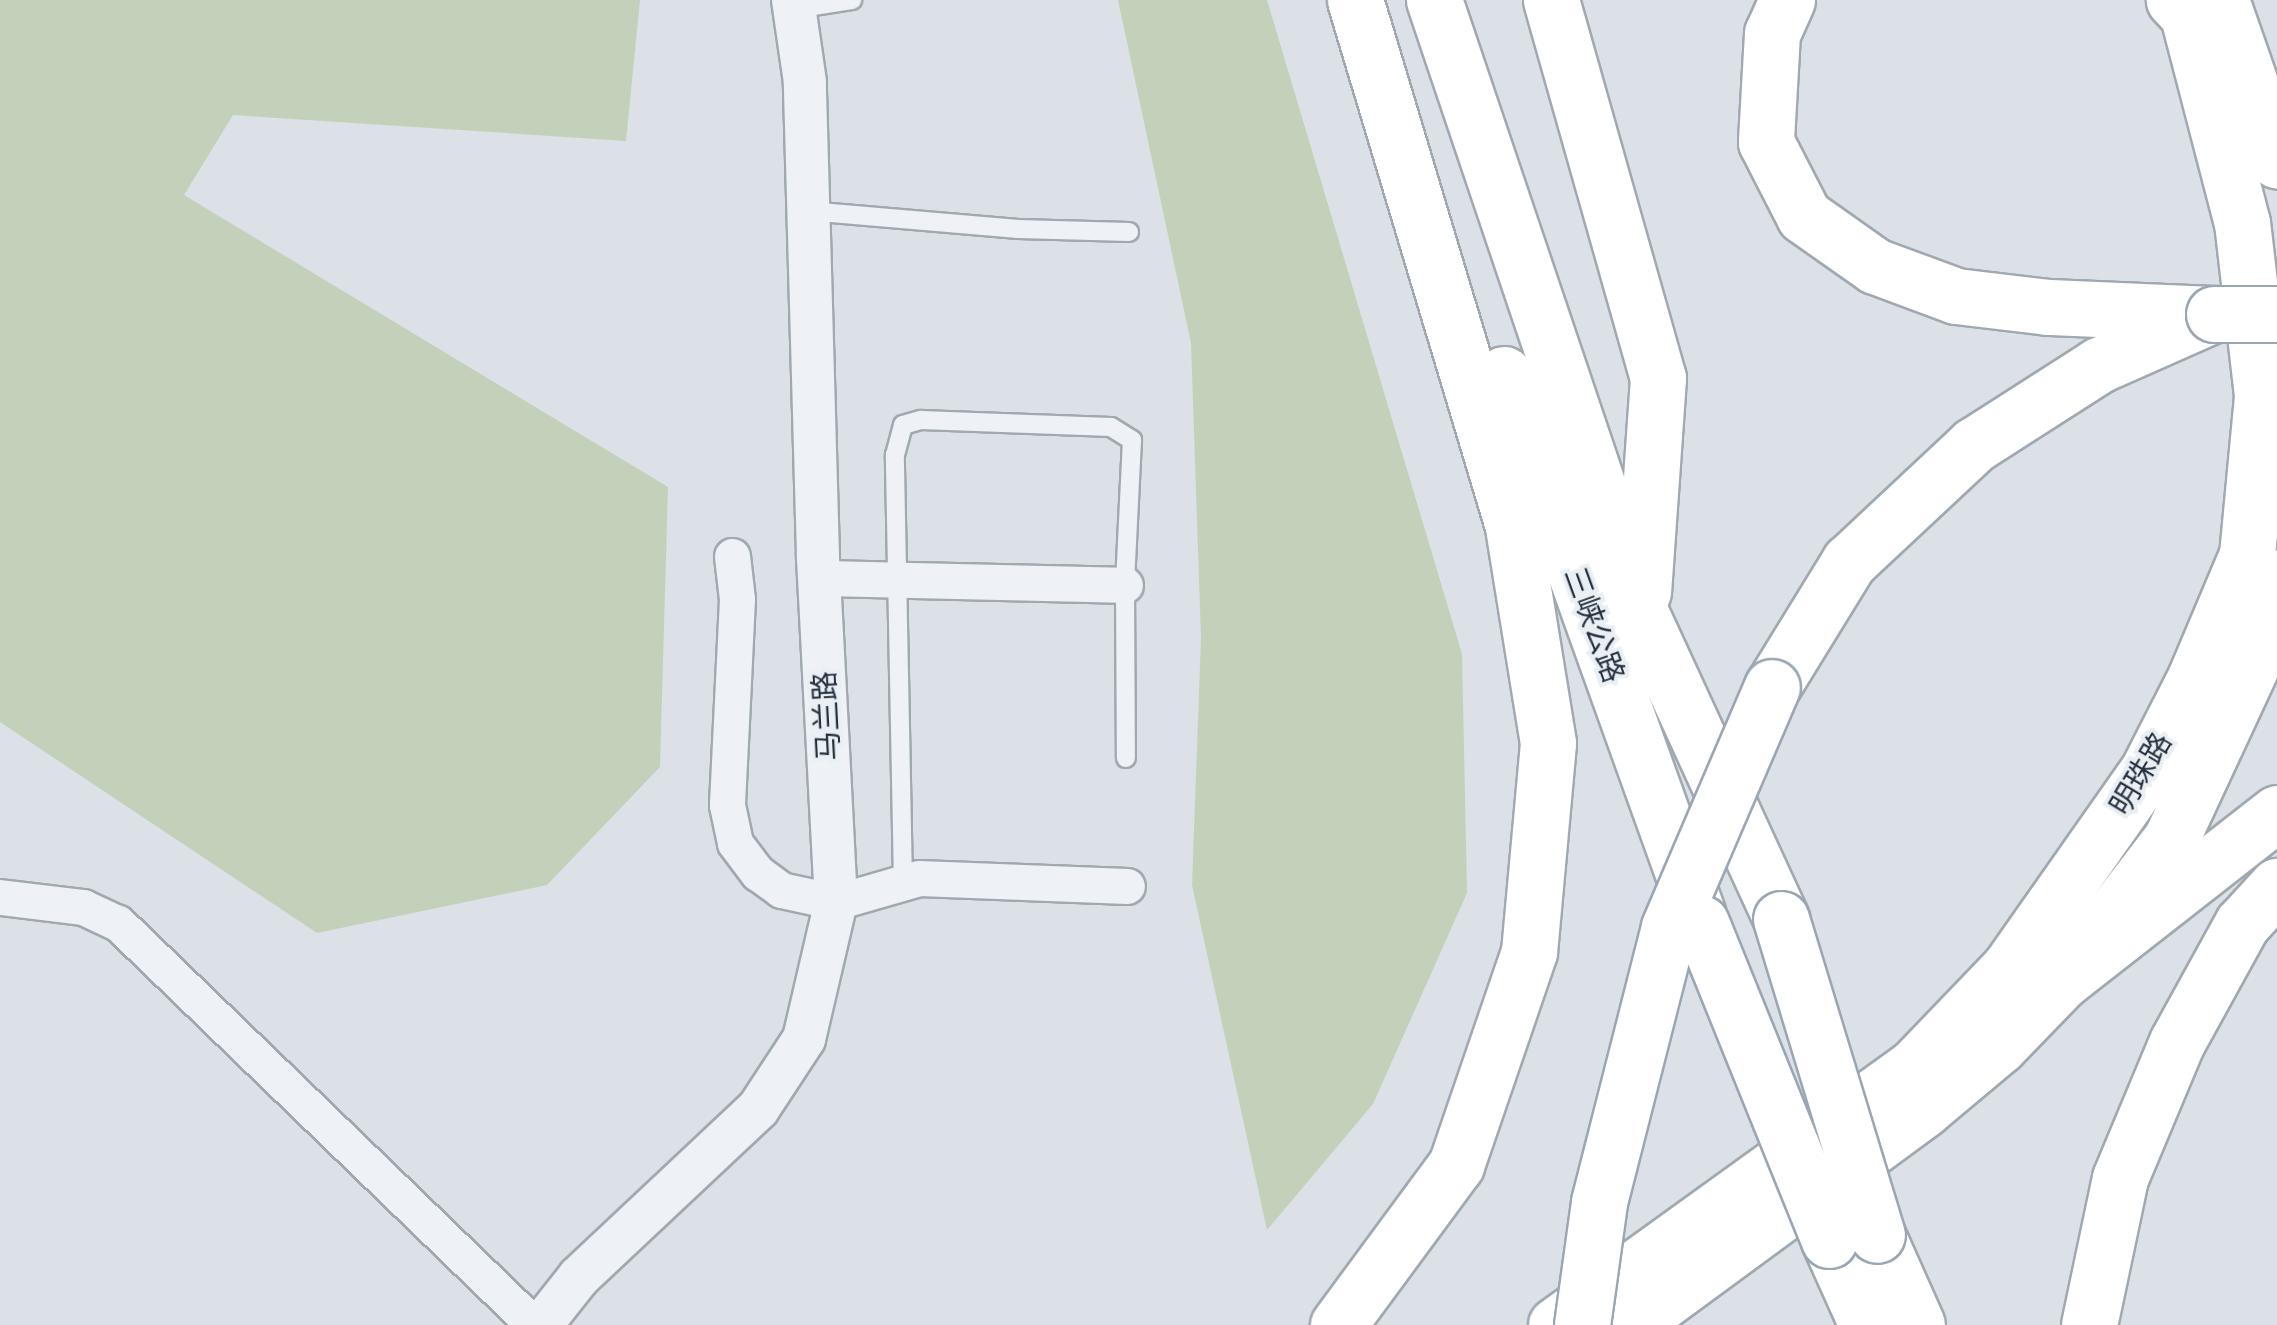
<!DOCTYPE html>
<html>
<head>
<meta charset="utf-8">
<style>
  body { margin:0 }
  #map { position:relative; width:2277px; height:1325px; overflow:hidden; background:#dbe1e6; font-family:Figtree,"Noto Sans SC",sans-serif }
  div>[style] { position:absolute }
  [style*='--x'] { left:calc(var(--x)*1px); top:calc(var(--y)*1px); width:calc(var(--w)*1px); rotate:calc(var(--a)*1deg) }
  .green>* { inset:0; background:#c3d1bb }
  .roads { filter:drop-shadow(2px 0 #a0a8b0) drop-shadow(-2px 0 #a0a8b0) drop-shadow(0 2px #a0a8b0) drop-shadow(0 -2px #a0a8b0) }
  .service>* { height:18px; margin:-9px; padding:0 9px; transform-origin:9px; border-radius:9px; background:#eef1f5 }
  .minor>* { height:35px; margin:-17.5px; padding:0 17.5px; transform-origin:17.5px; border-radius:17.5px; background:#eef1f5 }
  .tertiary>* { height:42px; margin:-21px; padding:0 21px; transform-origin:21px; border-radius:21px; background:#eef1f5 }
  .primary>* { height:55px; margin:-27.5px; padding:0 27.5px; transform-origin:27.5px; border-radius:27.5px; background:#fff }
  .motorway>* { height:55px; margin:-27.5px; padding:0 27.5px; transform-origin:27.5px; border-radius:27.5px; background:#fff }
  .bridges { filter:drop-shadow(2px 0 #9aa6b3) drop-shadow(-2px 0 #9aa6b3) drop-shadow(0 2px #9aa6b3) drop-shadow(0 -2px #9aa6b3) }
  .primary-bridge>* { height:55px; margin:-27.5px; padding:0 27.5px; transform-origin:27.5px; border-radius:27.5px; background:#fff }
  .motorway-bridge>* { height:55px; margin:-27.5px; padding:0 27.5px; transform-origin:27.5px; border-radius:27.5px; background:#fff }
  span { translate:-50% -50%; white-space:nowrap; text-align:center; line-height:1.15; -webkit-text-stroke:8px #eaeff4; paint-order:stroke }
  .street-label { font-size:30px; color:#24303d }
</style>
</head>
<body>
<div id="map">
  <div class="green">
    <div style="clip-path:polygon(0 0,640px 0,626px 141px,233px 115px,184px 195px,668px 487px,660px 767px,547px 885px,317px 933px,0 722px)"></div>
    <div style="clip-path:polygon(1118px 0,1267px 0,1462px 654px,1467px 893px,1373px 1104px,1267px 1230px,1192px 885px,1201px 638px,1191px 343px)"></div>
  </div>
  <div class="roads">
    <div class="service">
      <div style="--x:795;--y:9;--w:58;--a:-9"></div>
      <div style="--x:808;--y:211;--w:211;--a:4.9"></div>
      <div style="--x:1018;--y:229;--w:111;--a:1.5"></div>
      <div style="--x:903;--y:883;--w:428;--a:-91.1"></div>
      <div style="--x:895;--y:455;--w:31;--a:-75"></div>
      <div style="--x:903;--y:425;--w:19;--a:-16"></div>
      <div style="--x:921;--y:420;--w:190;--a:2.1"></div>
      <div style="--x:1111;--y:427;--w:25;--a:32"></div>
      <div style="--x:1132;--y:440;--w:145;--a:92.8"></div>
      <div style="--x:1125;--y:585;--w:173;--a:89.7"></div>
    </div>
    <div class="minor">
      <div style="--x:732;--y:556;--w:43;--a:83.4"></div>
      <div style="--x:737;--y:599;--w:206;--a:92.8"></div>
      <div style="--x:727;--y:805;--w:39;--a:78"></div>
      <div style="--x:735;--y:843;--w:38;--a:53"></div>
      <div style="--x:758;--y:873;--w:29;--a:36"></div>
      <div style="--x:781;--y:890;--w:56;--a:12.3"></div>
      <div style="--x:836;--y:902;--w:86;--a:-16.1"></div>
      <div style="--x:919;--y:878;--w:208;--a:2.2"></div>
      <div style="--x:820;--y:578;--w:305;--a:1.3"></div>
      <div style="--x:0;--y:897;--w:84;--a:6.9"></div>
      <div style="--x:83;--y:907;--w:38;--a:25"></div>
      <div style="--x:118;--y:923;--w:578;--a:44.02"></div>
    </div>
    <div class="tertiary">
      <div style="--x:541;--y:1325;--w:61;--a:-51.6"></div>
      <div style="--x:579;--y:1277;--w:245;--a:-43.2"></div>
      <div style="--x:758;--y:1109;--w:84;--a:-56.7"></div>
      <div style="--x:804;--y:1039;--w:141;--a:-76.9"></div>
      <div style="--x:836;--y:902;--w:346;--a:-93"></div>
      <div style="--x:818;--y:556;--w:474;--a:-91.6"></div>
      <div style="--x:805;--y:82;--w:83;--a:-98.3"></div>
    </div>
    <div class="primary">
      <div style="--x:1787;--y:0;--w:36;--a:114"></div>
      <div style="--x:1772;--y:33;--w:109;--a:93.2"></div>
      <div style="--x:1766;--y:142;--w:83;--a:62.8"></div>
      <div style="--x:1804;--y:216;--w:87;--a:35.2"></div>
      <div style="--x:1875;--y:266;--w:86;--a:20.3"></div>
      <div style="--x:1956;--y:296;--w:93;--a:6.8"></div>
      <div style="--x:2048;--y:307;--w:166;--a:2.4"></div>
      <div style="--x:1556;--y:1325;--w:443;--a:-35.8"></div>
      <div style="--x:1915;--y:1066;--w:136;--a:-46.2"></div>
      <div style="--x:2009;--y:968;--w:240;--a:-54.9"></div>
      <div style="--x:2147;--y:772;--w:106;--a:-62.9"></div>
      <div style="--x:2195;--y:678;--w:134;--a:-67.1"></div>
      <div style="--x:2247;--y:555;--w:161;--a:-84.6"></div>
      <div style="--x:2262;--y:395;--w:173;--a:-96.6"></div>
      <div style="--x:2242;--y:223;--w:215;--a:-104.6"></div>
      <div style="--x:2188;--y:15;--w:21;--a:-133"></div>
      <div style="--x:1630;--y:1325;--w:366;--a:-36.3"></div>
      <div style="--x:1925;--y:1108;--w:97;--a:-40"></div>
      <div style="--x:1999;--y:1046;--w:91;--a:-45.9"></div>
      <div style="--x:2062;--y:981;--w:273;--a:-38"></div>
    </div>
    <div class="motorway">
      <div style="--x:1434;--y:0;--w:648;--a:71.37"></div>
      <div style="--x:1641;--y:614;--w:336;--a:65.3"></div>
      <div style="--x:1551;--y:0;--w:393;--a:74.2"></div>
      <div style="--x:1658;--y:378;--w:214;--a:94"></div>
      <div style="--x:2221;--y:0;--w:170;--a:70.8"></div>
      <div style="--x:1504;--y:374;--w:575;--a:70.27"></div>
      <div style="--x:1772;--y:687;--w:147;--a:-58.4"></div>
      <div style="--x:1849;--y:562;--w:171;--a:-43.1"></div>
      <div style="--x:1974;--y:445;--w:148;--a:-32.6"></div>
      <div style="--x:2099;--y:365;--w:126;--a:-23.9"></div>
      <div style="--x:2062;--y:981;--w:179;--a:-52.5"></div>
      <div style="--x:2171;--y:839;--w:235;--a:-65.1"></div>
      <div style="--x:2270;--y:626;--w:49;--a:-81.7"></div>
      <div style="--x:1877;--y:1235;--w:98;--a:66"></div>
      <div style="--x:1829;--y:1240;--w:93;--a:65.9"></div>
      <div style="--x:1338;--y:1325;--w:199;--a:-53.6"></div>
      <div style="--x:1456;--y:1165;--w:225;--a:-71.1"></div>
      <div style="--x:1529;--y:952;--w:210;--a:-84.8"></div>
      <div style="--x:1548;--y:743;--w:220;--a:-99.2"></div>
      <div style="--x:1513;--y:526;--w:549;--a:-106.72"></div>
      <div style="--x:2089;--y:1325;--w:150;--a:-78.1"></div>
      <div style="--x:2120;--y:1178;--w:147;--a:-67.3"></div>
      <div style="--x:2177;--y:1042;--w:135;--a:-61.2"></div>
      <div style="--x:2242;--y:924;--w:52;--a:-47.4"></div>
    </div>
  </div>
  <div class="bridges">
    <div class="primary-bridge">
      <div style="--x:2214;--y:314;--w:63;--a:0"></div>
    </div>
    <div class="motorway-bridge">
      <div style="--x:1781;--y:919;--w:330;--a:73.1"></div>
      <div style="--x:1701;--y:923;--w:342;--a:68"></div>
      <div style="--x:1582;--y:1325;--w:124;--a:-82.1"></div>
      <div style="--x:1599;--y:1202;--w:284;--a:-75.7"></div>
      <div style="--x:1669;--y:927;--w:261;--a:-66.8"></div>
    </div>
  </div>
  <div class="street-label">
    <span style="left:1594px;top:625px;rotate:70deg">三峡公路</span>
    <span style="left:827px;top:716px;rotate:-93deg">马兰路</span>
    <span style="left:2141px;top:774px;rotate:-59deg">明珠路</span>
  </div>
</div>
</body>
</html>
